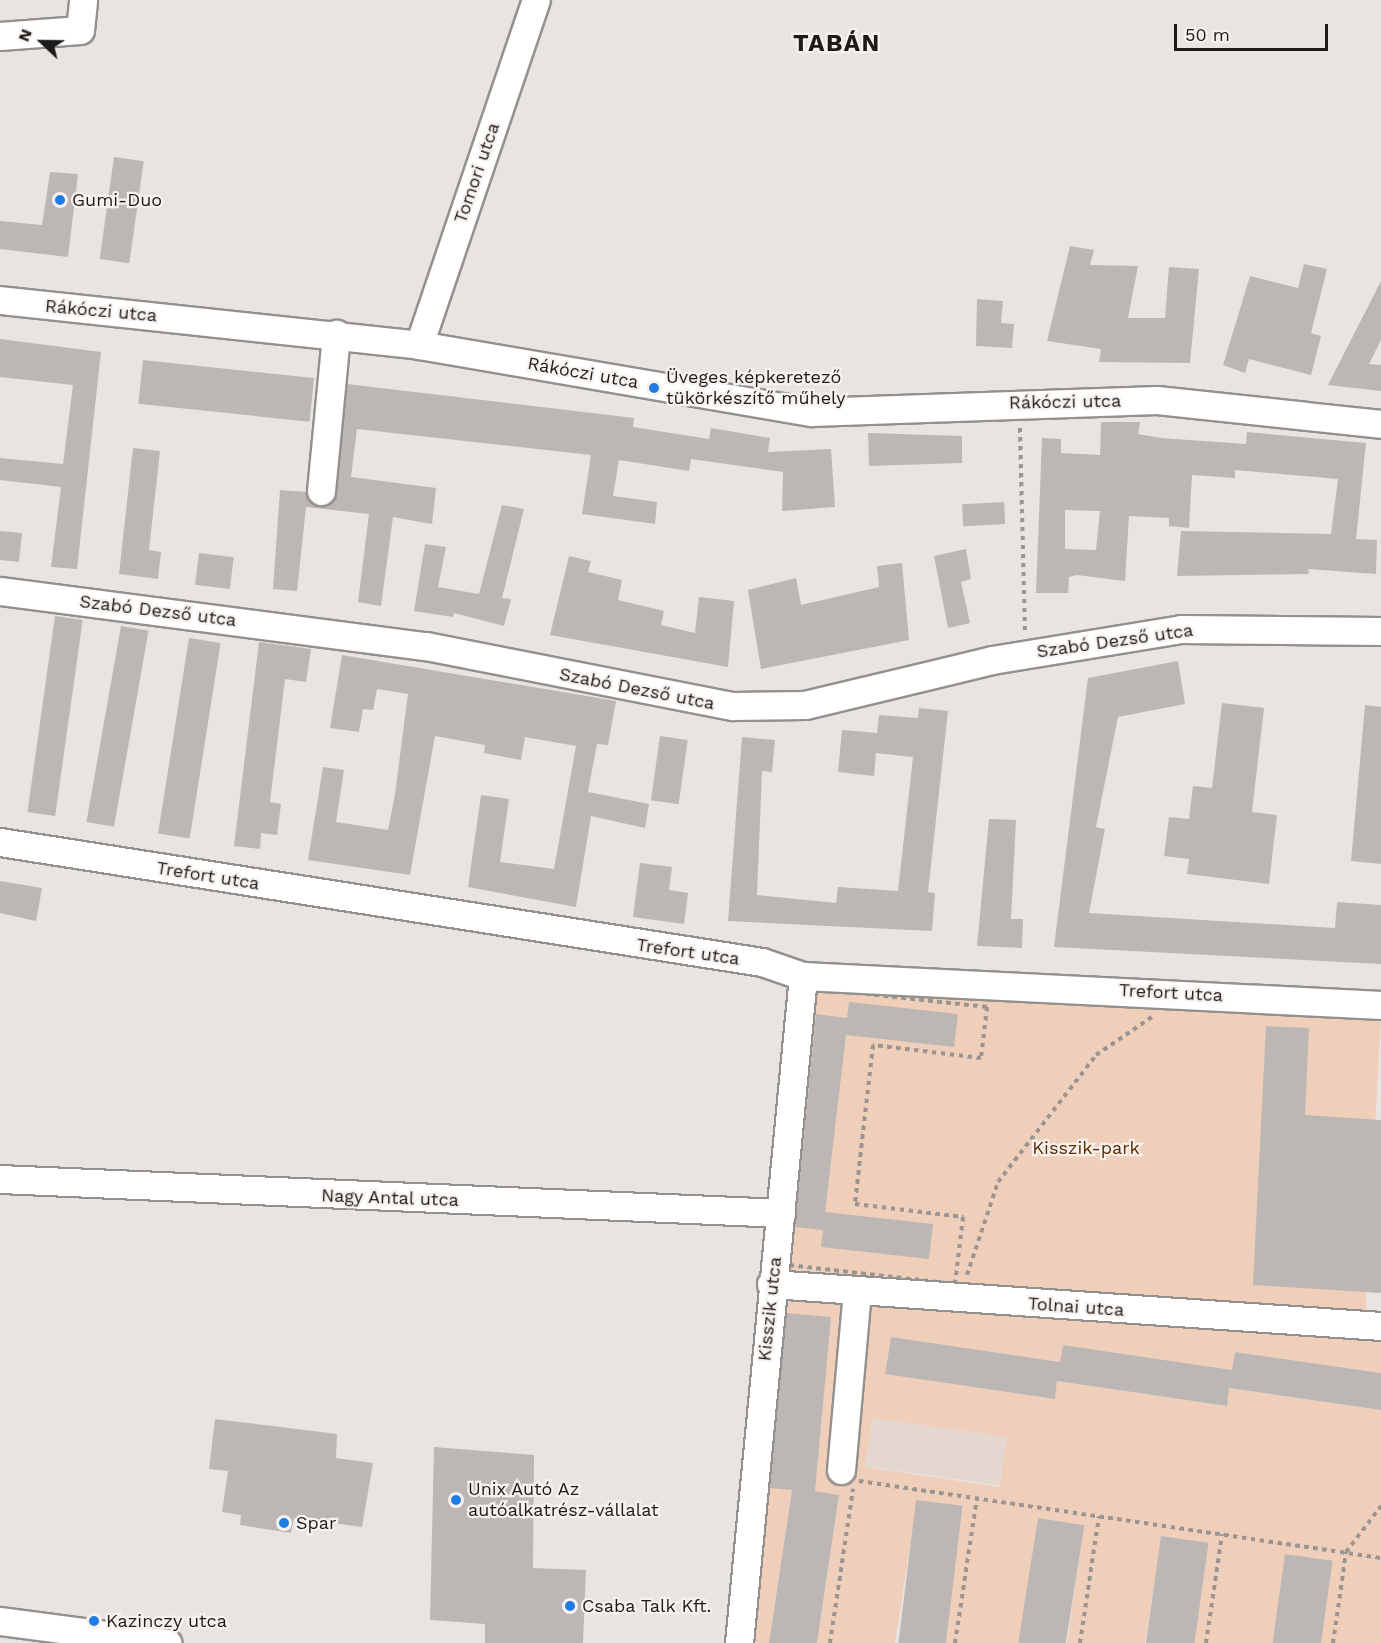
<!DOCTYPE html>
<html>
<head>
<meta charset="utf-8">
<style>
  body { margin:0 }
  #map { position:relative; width:1381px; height:1643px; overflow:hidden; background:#eae4e1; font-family:"Work Sans",sans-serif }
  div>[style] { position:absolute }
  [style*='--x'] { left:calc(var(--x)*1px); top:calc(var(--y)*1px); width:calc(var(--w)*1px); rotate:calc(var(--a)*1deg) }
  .built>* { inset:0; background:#e4d7cf; transform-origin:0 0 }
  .green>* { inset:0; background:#efceba; transform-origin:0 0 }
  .building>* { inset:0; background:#bcb7b4; transform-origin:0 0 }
  .path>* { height:4px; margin-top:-2px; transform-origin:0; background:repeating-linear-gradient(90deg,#9a9593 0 4.5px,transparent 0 9px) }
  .roads { filter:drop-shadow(2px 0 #94908d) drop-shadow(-2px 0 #94908d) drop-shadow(0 2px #94908d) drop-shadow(0 -2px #94908d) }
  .minor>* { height:27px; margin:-13.5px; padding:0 13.5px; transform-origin:13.5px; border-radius:13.5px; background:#fff }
  .dots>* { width:16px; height:16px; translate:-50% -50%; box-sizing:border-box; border:3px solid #f7f2ee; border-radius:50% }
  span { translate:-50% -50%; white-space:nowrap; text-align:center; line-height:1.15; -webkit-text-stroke:4.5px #f7f2ee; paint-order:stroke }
  .street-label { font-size:18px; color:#1d1b1a }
  .poi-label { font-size:18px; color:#1d1b1a }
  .left { translate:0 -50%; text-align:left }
  .park-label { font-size:18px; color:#5a2a01 }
  .district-label { font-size:24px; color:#1d1b1a; font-weight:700; letter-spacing:1.5px }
  .north { position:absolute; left:12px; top:12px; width:60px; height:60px; -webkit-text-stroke:4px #f7f2ee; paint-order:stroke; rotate:292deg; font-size:16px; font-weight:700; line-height:24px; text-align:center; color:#1d1b1a }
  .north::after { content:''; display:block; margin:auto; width:21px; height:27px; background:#1d1b1a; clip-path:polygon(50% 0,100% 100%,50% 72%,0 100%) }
  .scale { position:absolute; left:1174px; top:24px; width:154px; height:27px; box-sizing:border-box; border:3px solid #1d1b1a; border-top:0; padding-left:8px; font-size:18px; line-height:21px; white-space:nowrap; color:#1d1b1a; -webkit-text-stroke:4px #f7f2ee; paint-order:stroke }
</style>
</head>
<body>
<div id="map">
  <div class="built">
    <div style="left:872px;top:1418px;width:137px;height:49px;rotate:8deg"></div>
  </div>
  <div class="green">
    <div style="left:806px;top:981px;width:576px;height:302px;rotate:3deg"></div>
    <div style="clip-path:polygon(evenodd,778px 1292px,1381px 1335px,1381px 1373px,1235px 1352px,1232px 1370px,1063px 1345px,1060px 1362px,891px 1337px,885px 1373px,1055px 1398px,1057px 1381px,1226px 1406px,1229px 1388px,1381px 1410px,1381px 1643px,1320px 1643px,1332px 1561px,1286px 1554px,1272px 1643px,1193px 1643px,1208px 1543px,1162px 1536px,1145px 1643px,1067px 1643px,1084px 1525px,1038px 1518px,1019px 1643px,943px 1643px,963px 1507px,917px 1500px,895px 1643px,817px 1643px,839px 1495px,815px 1491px,830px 1317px,784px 1313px,768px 1487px,792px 1490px,769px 1643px,745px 1643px,778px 1292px,872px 1418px,1007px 1437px,1000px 1487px,865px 1467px,872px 1418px)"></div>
  </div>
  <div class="building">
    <div style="left:114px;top:157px;width:30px;height:103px;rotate:8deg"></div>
    <div style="clip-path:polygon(50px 172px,78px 174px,68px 257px,0 249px,0 221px,42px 225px)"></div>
    <div style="clip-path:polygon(1070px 246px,1094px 250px,1090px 265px,1138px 266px,1128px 318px,1165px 318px,1169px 267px,1199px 269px,1190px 363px,1099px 362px,1101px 349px,1047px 341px)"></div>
    <div style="clip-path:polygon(1304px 264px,1327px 269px,1311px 333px,1321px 336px,1311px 375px,1249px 359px,1245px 373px,1223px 365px,1250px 276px,1298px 288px)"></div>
    <div style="clip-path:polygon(1381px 281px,1381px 340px,1369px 364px,1381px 365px,1381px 391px,1328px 385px)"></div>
    <div style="clip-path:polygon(977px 299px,1003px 301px,1001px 323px,1014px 324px,1012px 348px,976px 346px)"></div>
    <div style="clip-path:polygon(0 339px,101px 352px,77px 569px,51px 567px,61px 487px,0 480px,0 458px,63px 464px,73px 385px,0 377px)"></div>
    <div style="left:143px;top:360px;width:172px;height:44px;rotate:6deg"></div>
    <div style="clip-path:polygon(347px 384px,634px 418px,633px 427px,709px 439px,711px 428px,770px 438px,768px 452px,831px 449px,835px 507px,782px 511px,783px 472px,691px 459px,689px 471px,619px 460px,613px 496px,657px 502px,655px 524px,582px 514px,591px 455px,357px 429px,351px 477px,436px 488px,432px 524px,393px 517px,381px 606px,358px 602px,369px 514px,306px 507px,297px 591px,273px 589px,280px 490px,306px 492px,319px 507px,334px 500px)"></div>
    <div style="clip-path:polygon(evenodd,1101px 422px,1140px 422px,1138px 434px,1161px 438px,1246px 444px,1247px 432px,1366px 443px,1356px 539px,1377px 540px,1376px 574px,1308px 569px,1309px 574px,1177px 576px,1181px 531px,1331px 534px,1338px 479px,1235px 470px,1235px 478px,1192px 475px,1189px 528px,1169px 526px,1169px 518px,1129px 516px,1125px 581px,1077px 575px,1069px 577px,1068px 593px,1036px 593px,1042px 438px,1061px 439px,1061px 453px,1100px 455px,1101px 422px,1065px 510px,1100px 511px,1096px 550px,1065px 549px,1065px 510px)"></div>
    <div style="clip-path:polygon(868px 433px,962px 436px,962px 463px,869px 466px)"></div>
    <div style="clip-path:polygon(133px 448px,160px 451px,149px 550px,161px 552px,158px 579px,119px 574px)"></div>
    <div style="left:1004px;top:502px;width:22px;height:42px;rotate:87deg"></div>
    <div style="clip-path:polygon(502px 505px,524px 509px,502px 598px,511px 599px,504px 626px,454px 613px,453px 617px,414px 611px,425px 544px,446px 547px,438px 587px,479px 594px)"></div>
    <div style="clip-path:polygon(0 531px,22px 533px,19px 562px,0 560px)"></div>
    <div style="clip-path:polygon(966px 549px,971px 579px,961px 582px,970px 623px,948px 628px,934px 556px)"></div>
    <div style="left:199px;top:553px;width:35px;height:32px;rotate:7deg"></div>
    <div style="clip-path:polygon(569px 556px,591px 561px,588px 572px,622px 580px,618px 600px,664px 611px,661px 625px,695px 633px,699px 597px,734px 601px,728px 667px,550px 635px)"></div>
    <div style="clip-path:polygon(902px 563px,909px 640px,761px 669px,748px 590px,796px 578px,801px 605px,879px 587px,877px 566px)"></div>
    <div style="left:55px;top:616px;width:28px;height:198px;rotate:8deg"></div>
    <div style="left:121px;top:626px;width:28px;height:199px;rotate:10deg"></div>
    <div style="left:189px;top:638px;width:32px;height:198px;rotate:9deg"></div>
    <div style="clip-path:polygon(259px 642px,311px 649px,306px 682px,285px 679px,270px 802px,281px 804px,277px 835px,261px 833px,260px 849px,234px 846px)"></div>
    <div style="clip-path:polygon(342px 655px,616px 701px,608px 745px,597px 744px,588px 792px,649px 804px,645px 828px,591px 816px,576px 907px,468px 887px,481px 795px,509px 799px,500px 862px,554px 869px,576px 746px,525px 737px,521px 760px,484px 753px,485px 745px,435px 736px,410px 875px,308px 860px,323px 767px,344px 770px,336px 822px,388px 830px,395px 794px,408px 694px,377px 689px,373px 710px,363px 709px,359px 732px,330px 728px)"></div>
    <div style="clip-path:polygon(1178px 661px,1185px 704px,1118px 717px,1096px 827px,1105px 829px,1089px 913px,1335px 928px,1337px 902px,1381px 905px,1381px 964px,1054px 947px,1088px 678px)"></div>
    <div style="clip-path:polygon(1222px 703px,1264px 708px,1252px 812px,1277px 815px,1269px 884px,1187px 874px,1189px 859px,1164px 856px,1169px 817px,1189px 819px,1193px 786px,1212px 788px)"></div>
    <div style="clip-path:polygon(1365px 705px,1381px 707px,1381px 864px,1351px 861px)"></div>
    <div style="clip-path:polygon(919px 708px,948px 711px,928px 892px,935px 893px,932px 931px,728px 921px,742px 737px,775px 740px,772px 772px,762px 771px,757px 895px,836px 903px,838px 887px,898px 891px,913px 757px,876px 753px,874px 776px,838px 772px,842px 730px,877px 733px,879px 715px,918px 718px)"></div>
    <div style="left:660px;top:736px;width:28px;height:65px;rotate:8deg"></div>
    <div style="clip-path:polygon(989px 819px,1016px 820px,1011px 919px,1023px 919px,1022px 948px,977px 946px)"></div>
    <div style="clip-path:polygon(640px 863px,672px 867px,669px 890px,688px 893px,684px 924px,633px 917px)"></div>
    <div style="clip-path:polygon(0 881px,42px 888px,36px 921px,0 913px)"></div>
    <div style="clip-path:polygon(849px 1002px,958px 1014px,954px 1047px,846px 1035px,825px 1212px,933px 1224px,929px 1259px,821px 1247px,823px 1230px,795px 1227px,816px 1014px,847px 1018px)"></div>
    <div style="clip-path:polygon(1266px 1026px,1309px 1028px,1305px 1115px,1381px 1120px,1381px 1293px,1253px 1285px)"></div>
    <div style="clip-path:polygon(786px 1313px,831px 1317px,815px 1491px,839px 1495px,817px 1643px,769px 1643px,792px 1490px,770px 1488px)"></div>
    <div style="clip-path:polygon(891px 1337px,1060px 1362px,1063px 1345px,1232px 1370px,1235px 1352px,1381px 1373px,1381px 1410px,1229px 1388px,1227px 1406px,1057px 1381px,1055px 1399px,885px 1374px)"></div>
    <div style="clip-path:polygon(215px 1419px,337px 1434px,336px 1458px,373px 1463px,362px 1527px,294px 1518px,291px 1533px,240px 1525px,241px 1515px,222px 1512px,228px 1471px,209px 1469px)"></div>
    <div style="clip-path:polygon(434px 1447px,534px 1455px,533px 1568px,586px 1570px,583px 1643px,485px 1643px,485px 1624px,430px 1620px)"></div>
    <div style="left:916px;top:1500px;width:47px;height:145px;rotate:7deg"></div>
    <div style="left:1038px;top:1518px;width:47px;height:126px;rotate:9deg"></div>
    <div style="left:1161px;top:1536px;width:48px;height:108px;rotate:8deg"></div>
    <div style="left:1285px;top:1554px;width:48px;height:90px;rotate:8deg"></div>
  </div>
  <div class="path">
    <div style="--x:1020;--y:428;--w:205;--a:88.6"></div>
    <div style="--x:812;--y:988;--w:176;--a:6.2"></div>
    <div style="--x:987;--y:1007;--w:51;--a:96.7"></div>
    <div style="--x:981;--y:1058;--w:109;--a:-173.1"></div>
    <div style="--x:873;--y:1045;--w:160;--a:96.5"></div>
    <div style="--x:855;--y:1204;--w:109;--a:6.9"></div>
    <div style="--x:963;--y:1217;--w:67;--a:96.8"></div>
    <div style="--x:955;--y:1284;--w:176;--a:-173.5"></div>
    <div style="--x:780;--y:1264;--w:278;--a:-83.4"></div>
    <div style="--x:967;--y:1275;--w:98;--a:-71.6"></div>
    <div style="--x:998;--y:1182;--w:160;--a:-52.3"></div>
    <div style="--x:1096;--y:1055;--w:68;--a:-34.2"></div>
    <div style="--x:859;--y:1481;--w:528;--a:8.39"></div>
    <div style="--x:830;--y:1643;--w:156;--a:-81.5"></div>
    <div style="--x:955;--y:1643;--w:147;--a:-81.4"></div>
    <div style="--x:1080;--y:1643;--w:128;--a:-81.5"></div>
    <div style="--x:1206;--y:1643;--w:110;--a:-81.6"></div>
    <div style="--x:1333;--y:1643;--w:92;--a:-81.9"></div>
    <div style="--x:1346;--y:1552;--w:58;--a:-52.7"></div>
  </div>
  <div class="roads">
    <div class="minor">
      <div style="--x:0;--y:36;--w:80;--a:-4.3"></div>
      <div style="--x:80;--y:30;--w:30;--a:-84"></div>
      <div style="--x:0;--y:300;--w:421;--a:6.1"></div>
      <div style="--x:419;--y:345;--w:398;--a:9.7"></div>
      <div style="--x:811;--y:412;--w:346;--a:-2"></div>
      <div style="--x:1157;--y:400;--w:225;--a:6.1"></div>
      <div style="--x:419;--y:345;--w:364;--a:-71.3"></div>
      <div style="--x:321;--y:491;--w:158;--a:-84.5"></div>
      <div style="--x:0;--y:591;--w:430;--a:7.4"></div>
      <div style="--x:426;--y:646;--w:313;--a:11.1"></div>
      <div style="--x:733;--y:706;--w:72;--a:-0.8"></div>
      <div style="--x:805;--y:705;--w:192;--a:-13.5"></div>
      <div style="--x:992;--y:660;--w:192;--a:-9.3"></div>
      <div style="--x:1181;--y:629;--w:200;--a:0.6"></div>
      <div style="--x:0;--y:842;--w:771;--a:8.95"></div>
      <div style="--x:762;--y:962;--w:43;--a:18.9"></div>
      <div style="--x:803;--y:976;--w:579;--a:2.87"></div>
      <div style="--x:0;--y:1179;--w:782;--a:2.49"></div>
      <div style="--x:771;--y:1284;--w:611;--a:3.94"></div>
      <div style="--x:841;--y:1470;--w:180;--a:-84.9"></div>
      <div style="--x:0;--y:1621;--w:169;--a:7.5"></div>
      <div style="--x:739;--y:1643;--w:670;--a:-84.52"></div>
    </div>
  </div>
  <div class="dots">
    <div style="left:60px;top:200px;background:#207ce5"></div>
    <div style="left:654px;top:388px;background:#207ce5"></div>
    <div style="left:456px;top:1500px;background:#207ce5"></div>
    <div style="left:284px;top:1523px;background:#207ce5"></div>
    <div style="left:570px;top:1606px;background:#207ce5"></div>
    <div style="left:94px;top:1621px;background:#207ce5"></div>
  </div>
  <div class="street-label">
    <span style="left:477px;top:173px;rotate:-71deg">Tomori utca</span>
    <span style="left:101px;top:311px;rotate:5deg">Rákóczi utca</span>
    <span style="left:583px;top:373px;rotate:10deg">Rákóczi utca</span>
    <span style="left:1065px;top:402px;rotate:-1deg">Rákóczi utca</span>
    <span style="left:158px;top:611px;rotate:7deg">Szabó Dezső utca</span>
    <span style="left:1115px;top:641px;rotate:-8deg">Szabó Dezső utca</span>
    <span style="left:637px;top:689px;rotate:11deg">Szabó Dezső utca</span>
    <span style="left:208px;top:876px;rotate:9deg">Trefort utca</span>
    <span style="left:688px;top:952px;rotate:8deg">Trefort utca</span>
    <span style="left:1171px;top:993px;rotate:3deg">Trefort utca</span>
    <span style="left:390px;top:1198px;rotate:2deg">Nagy Antal utca</span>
    <span style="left:1076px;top:1307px;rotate:4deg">Tolnai utca</span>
    <span style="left:770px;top:1309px;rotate:-84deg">Kisszik utca</span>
  </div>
  <div class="poi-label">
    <span class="left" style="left:72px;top:200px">Gumi-Duo</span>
    <span class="left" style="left:666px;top:388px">Üveges képkeretező<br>tükörkészítő műhely</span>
    <span class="left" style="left:468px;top:1500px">Unix Autó Az<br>autóalkatrész-vállalat</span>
    <span class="left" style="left:296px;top:1523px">Spar</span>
    <span class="left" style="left:582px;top:1606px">Csaba Talk Kft.</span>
    <span class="left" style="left:106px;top:1621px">Kazinczy utca</span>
  </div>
  <div class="park-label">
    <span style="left:1086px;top:1148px">Kisszik-park</span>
  </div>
  <div class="district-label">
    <span style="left:837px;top:44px">TABÁN</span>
  </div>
  <div class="north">N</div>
  <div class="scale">50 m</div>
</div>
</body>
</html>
